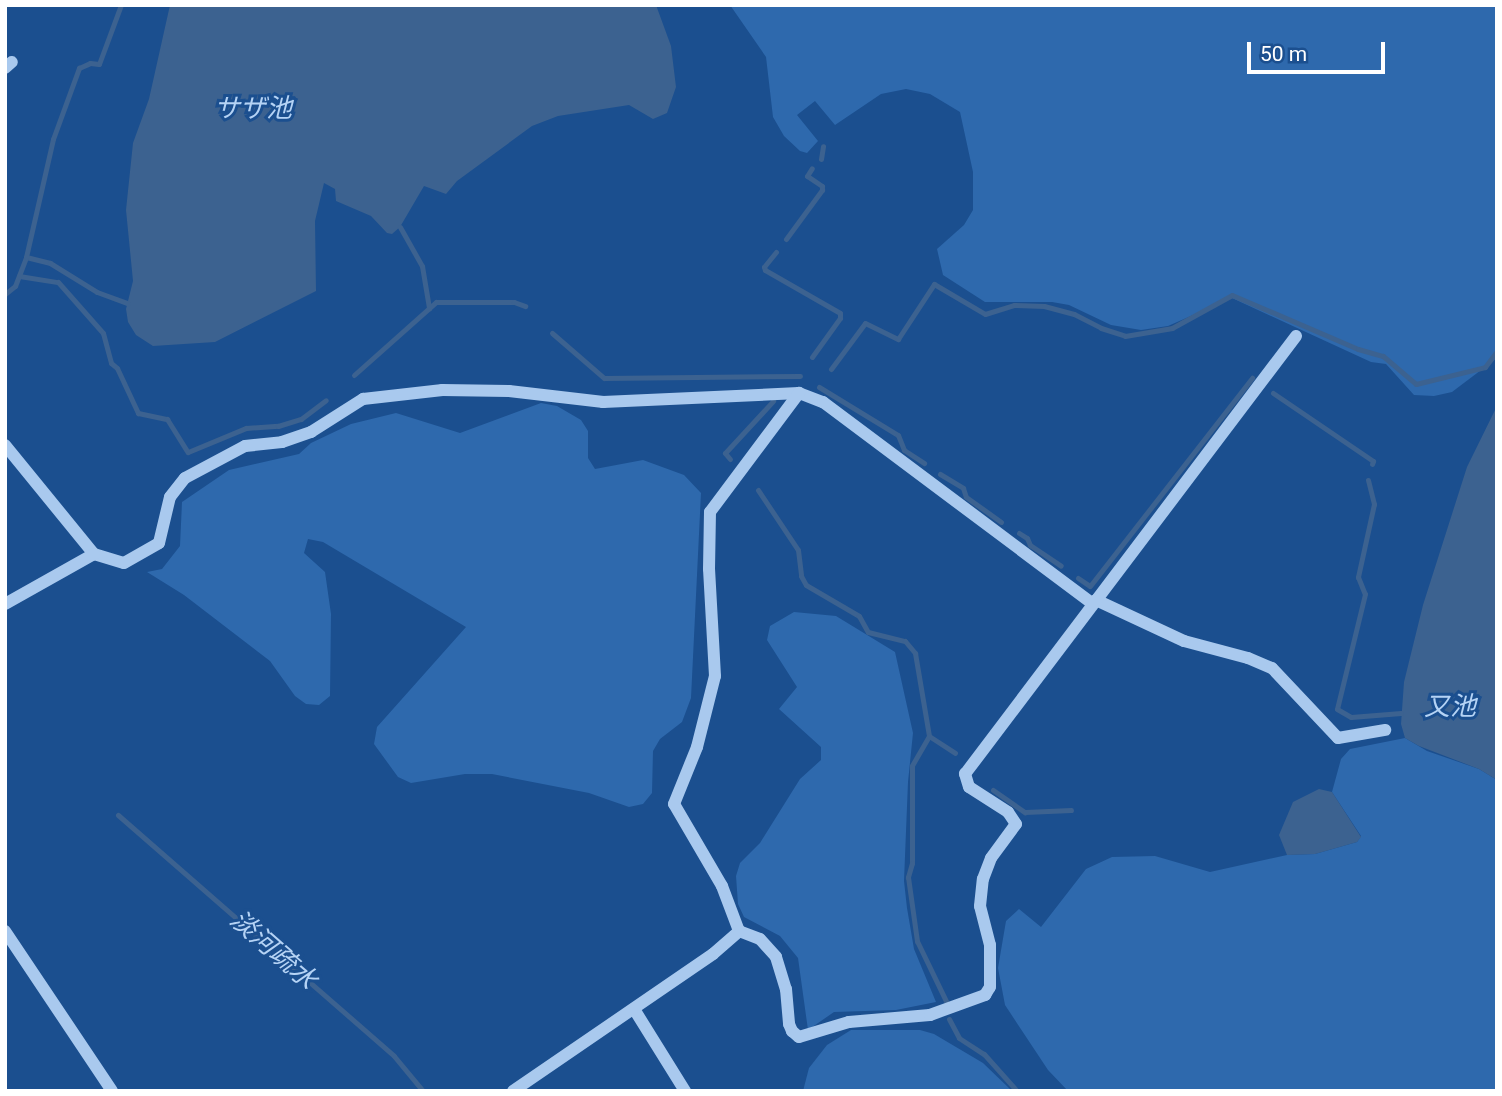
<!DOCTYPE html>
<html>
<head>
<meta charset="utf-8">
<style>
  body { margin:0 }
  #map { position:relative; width:1502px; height:1096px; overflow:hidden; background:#1b4f8f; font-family:Roboto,"Noto Sans JP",sans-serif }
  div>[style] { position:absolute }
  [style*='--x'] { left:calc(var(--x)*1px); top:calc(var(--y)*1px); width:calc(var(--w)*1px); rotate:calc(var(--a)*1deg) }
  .green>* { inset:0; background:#2e69ad }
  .water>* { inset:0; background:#3c6290 }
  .stream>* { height:5px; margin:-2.5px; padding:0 2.5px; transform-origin:2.5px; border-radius:2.5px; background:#3c6290 }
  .minor>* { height:12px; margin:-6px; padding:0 6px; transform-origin:6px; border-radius:6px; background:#a9c9ee }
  span { translate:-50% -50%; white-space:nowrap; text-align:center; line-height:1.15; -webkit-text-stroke:6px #1b4f8f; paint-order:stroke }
  .water-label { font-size:26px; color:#b5d3f5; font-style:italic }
  .frame { position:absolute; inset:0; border:7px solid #fff; pointer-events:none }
  .scale { position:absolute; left:1247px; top:42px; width:138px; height:32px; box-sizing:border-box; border:4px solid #fff; border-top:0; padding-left:9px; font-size:21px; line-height:24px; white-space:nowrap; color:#fff; -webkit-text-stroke:5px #1b4f8f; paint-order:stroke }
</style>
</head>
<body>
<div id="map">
  <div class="green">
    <div style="clip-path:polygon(730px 5px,1497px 5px,1497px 358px,1452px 392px,1434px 396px,1414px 395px,1386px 364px,1371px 362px,1232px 298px,1168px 326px,1141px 330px,1111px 325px,1069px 305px,1052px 302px,985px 302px,943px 275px,937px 249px,964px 225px,973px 210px,973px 172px,960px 112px,930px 94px,906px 89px,881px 94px,835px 125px,815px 101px,797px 115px,818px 141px,807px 153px,800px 151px,784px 136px,773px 117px,766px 57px)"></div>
    <div style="clip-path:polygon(541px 403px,557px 406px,581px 420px,588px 431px,588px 458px,595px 469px,643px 460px,684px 475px,701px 493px,691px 698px,682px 722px,660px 739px,653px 751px,652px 793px,643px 804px,629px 807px,589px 793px,492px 774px,465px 774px,411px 783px,398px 777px,374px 744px,377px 727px,466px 627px,323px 542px,308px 539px,304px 553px,325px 572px,331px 614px,330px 696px,319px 705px,306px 704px,295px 696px,270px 661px,184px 595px,147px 572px,162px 569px,180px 546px,182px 502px,229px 470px,299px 454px,311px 443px,351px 424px,396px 413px,460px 433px)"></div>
    <div style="clip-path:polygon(794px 612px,836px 616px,895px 652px,913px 733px,908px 782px,904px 881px,907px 908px,914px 949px,936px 1002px,896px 1010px,834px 1012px,808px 1030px,798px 958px,780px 936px,744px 917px,738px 904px,736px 876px,740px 863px,760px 843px,800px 779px,821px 760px,821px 747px,779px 709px,797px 687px,767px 640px,770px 626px)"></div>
    <div style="clip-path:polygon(1405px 738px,1427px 751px,1479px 769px,1497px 780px,1497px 1091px,1068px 1091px,1048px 1070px,1005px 1005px,998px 968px,1006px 921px,1019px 909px,1041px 927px,1086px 869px,1112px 857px,1155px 856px,1210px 872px,1287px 855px,1315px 854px,1357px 842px,1361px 836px,1332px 792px,1341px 759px,1350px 749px)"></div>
    <div style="clip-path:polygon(851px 1030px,920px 1030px,934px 1034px,983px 1063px,1012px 1091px,803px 1091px,809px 1068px,827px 1045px)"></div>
  </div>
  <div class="water">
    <div style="clip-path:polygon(170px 5px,656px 5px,671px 46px,676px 87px,667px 113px,653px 119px,629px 105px,558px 116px,532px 126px,457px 181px,446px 194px,424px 186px,400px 227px,392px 234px,387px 233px,371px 216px,336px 201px,335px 189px,324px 183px,315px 221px,316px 291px,215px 342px,153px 346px,136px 335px,128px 322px,126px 309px,133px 281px,126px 210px,133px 143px,149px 99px)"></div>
    <div style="clip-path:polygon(1497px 406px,1497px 780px,1479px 769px,1419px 746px,1405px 738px,1401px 724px,1404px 682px,1423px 605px,1467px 467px)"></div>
    <div style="clip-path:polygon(1319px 789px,1332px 792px,1361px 837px,1357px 842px,1315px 854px,1287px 855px,1279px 835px,1293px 802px)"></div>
  </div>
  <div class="stream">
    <div style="--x:821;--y:159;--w:13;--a:-81"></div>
    <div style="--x:400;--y:227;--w:45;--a:60.6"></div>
    <div style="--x:422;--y:266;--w:43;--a:80.5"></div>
    <div style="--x:786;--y:239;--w:61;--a:-53.7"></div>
    <div style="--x:822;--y:190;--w:4;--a:-90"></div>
    <div style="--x:822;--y:186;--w:18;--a:-146"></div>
    <div style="--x:807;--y:176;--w:9;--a:-58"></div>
    <div style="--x:776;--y:252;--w:19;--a:129"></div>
    <div style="--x:764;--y:267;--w:3;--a:72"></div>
    <div style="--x:765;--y:270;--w:86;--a:29.8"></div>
    <div style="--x:840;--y:313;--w:5;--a:90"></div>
    <div style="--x:840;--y:318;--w:48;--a:125.7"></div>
    <div style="--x:26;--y:257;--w:25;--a:14"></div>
    <div style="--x:50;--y:263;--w:55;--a:31.7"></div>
    <div style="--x:97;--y:292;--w:33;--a:20"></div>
    <div style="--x:19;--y:276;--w:39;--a:9"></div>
    <div style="--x:58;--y:282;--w:68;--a:48.6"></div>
    <div style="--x:103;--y:333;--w:31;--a:75"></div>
    <div style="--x:111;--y:363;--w:8;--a:40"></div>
    <div style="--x:117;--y:368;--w:50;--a:65"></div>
    <div style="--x:138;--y:413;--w:30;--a:12"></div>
    <div style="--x:167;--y:419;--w:39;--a:58"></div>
    <div style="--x:188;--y:452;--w:63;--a:-22.5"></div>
    <div style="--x:246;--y:428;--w:32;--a:-4"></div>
    <div style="--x:278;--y:426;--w:24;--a:-17"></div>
    <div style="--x:301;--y:419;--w:31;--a:-37"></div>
    <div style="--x:5;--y:294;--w:13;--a:-39"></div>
    <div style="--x:15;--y:286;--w:31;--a:-69"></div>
    <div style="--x:26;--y:257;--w:121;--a:-77.1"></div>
    <div style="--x:53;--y:139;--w:76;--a:-69.9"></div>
    <div style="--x:79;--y:68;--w:12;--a:-24"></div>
    <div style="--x:90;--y:63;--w:9;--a:6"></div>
    <div style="--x:99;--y:64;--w:63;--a:-69.6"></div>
    <div style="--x:552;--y:333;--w:69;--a:40.9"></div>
    <div style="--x:604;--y:378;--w:196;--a:-0.6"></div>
    <div style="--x:831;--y:369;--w:57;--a:-53.5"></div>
    <div style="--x:865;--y:323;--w:37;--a:26"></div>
    <div style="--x:898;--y:339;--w:66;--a:-56.8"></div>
    <div style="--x:934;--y:284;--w:59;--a:30.5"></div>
    <div style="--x:985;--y:314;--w:30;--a:-17"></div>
    <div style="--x:1014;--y:305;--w:30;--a:2"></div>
    <div style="--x:1044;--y:306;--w:31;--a:15"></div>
    <div style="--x:1074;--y:314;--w:30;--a:27"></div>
    <div style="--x:1101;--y:328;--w:25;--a:18"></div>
    <div style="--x:1125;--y:336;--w:48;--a:-9.7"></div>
    <div style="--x:1172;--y:328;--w:68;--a:-28.8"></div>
    <div style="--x:1232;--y:295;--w:137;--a:23.2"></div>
    <div style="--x:1358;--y:349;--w:26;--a:16"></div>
    <div style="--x:1383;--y:356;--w:43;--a:40.3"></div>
    <div style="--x:1416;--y:384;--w:71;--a:-13.8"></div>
    <div style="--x:1485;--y:367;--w:20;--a:-53"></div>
    <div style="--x:354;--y:375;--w:110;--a:-41.7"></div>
    <div style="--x:436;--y:302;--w:78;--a:0"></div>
    <div style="--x:514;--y:302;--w:12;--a:20"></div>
    <div style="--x:819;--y:387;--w:92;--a:31.3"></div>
    <div style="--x:898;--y:435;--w:16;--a:68"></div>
    <div style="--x:904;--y:450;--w:24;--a:33"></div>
    <div style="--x:1273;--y:393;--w:121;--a:34.2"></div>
    <div style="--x:1373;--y:461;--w:3;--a:108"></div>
    <div style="--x:730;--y:459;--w:8;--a:-130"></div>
    <div style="--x:725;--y:453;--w:71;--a:-47.3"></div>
    <div style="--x:940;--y:474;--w:27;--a:31"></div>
    <div style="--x:963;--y:488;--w:9;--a:72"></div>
    <div style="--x:966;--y:497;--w:43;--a:35.5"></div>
    <div style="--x:1368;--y:480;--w:25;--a:76"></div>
    <div style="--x:1374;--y:504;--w:75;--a:102.4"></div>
    <div style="--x:1358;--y:577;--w:18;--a:68"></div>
    <div style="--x:1365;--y:594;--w:118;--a:103.7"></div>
    <div style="--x:1337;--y:709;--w:16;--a:30"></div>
    <div style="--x:1351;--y:717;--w:50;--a:-4.6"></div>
    <div style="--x:758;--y:490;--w:72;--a:56.3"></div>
    <div style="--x:798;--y:550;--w:26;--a:83"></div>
    <div style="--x:801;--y:576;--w:10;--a:61"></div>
    <div style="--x:806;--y:585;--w:61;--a:30.3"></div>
    <div style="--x:859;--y:616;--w:18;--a:61"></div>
    <div style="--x:868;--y:632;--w:38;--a:14"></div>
    <div style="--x:905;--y:641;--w:16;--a:50"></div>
    <div style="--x:915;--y:653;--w:84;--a:80.4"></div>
    <div style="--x:929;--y:736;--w:34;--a:120"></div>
    <div style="--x:912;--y:766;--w:97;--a:90"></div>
    <div style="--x:912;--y:863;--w:15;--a:106"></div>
    <div style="--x:908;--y:877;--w:65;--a:82"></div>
    <div style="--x:917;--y:941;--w:67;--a:64.2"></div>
    <div style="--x:1019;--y:533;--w:9;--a:32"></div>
    <div style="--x:1027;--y:538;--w:8;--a:67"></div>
    <div style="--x:1030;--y:545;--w:37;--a:34"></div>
    <div style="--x:1078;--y:578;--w:14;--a:34"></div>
    <div style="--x:1090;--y:586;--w:264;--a:-52.1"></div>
    <div style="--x:929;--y:736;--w:31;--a:33"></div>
    <div style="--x:993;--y:790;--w:39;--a:35"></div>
    <div style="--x:1025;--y:812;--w:46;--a:-2.5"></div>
    <div style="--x:118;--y:815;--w:366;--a:41.1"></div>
    <div style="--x:394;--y:1056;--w:45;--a:50.4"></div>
    <div style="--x:949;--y:1019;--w:21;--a:62"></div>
    <div style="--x:959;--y:1038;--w:30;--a:33"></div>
    <div style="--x:984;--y:1054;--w:50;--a:48.3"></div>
  </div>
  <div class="minor">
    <div style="--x:5;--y:68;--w:9;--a:-41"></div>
    <div style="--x:5;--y:445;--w:141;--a:50.8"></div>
    <div style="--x:94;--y:554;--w:31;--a:17"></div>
    <div style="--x:124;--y:563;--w:40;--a:-29.7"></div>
    <div style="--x:159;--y:543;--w:47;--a:-76.6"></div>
    <div style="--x:170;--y:497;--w:24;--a:-52"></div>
    <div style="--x:185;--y:478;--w:68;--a:-28.1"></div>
    <div style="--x:245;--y:446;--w:37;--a:-6"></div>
    <div style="--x:282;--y:442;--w:31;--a:-19"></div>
    <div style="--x:311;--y:432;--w:62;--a:-32.4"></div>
    <div style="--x:363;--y:399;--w:80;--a:-6.5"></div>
    <div style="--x:442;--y:390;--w:67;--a:0.9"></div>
    <div style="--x:509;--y:391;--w:95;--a:6.7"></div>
    <div style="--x:603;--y:402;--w:196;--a:-2.6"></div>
    <div style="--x:799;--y:393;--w:26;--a:21"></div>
    <div style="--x:823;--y:402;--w:337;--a:36.8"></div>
    <div style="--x:1096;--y:600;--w:97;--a:25"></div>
    <div style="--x:1184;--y:641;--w:66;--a:14.9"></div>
    <div style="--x:1248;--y:658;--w:26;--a:23"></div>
    <div style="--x:1272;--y:668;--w:96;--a:46.7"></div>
    <div style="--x:1338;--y:738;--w:48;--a:-9.7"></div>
    <div style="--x:5;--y:604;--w:102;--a:-29.3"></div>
    <div style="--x:5;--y:931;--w:192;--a:56.2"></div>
    <div style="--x:739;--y:931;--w:22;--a:21"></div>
    <div style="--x:760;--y:939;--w:24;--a:48"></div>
    <div style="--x:776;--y:957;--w:34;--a:73"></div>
    <div style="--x:786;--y:989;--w:35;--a:85"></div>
    <div style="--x:789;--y:1024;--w:8;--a:67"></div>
    <div style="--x:792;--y:1031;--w:9;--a:41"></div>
    <div style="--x:799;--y:1037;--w:52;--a:-16.7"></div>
    <div style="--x:849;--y:1022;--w:81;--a:-4.9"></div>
    <div style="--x:930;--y:1015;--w:59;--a:-20"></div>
    <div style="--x:985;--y:995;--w:9;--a:-58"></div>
    <div style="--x:990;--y:987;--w:42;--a:-90"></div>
    <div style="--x:990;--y:945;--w:40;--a:-104.4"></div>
    <div style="--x:980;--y:906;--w:27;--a:-84"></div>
    <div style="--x:983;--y:879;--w:22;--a:-69"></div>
    <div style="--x:991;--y:858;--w:42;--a:-53.7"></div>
    <div style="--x:1016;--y:824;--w:14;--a:-124"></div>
    <div style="--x:1008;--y:812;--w:46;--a:-147.3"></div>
    <div style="--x:969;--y:787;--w:14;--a:-107"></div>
    <div style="--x:965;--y:774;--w:549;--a:-52.92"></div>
    <div style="--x:739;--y:931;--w:48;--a:-110.7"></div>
    <div style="--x:722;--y:886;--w:95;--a:-120.3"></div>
    <div style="--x:674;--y:804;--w:61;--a:-68"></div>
    <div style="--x:697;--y:747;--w:73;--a:-75.8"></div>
    <div style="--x:715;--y:676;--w:107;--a:-93.2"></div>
    <div style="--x:709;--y:569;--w:57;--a:-89"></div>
    <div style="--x:710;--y:512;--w:149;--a:-53.2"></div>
    <div style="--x:634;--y:1009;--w:97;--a:58.1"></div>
    <div style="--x:513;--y:1091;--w:242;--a:-34.4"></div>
    <div style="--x:713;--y:954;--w:35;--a:-41"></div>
  </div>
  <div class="water-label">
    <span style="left:253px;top:109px">サザ池</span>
    <span style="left:1450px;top:707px">又池</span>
    <span style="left:273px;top:950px;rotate:41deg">淡河疏水</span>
  </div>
  <div class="frame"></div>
  <div class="scale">50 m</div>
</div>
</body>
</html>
